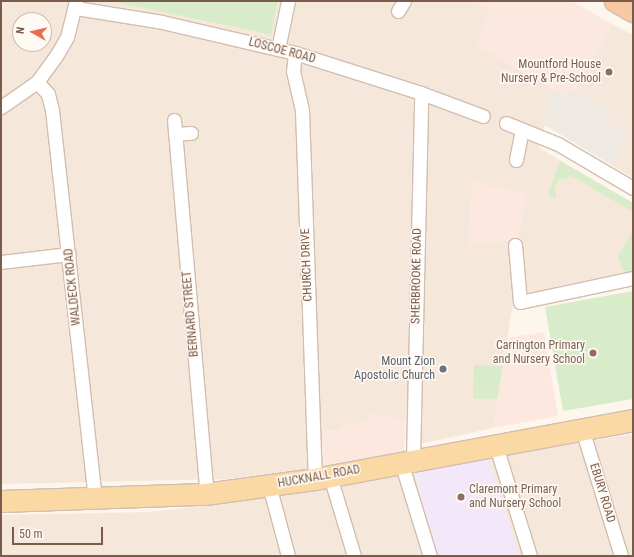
<!DOCTYPE html>
<html>
<head>
<meta charset="utf-8">
<style>
  body { margin:0 }
  #map { position:relative; width:634px; height:557px; overflow:hidden; background:#fdf6ec; font-family:"Roboto Condensed",sans-serif }
  div>[style] { position:absolute }
  [style*='--x'] { left:calc(var(--x)*1px); top:calc(var(--y)*1px); width:calc(var(--w)*1px); rotate:calc(var(--a)*1deg) }
  .residential>* { inset:0; background:#f5e8da }
  .commercial>* { inset:0; background:#fde8e0 }
  .industrial>* { inset:0; background:#efe9e4 }
  .education>* { inset:0; background:#f3e8fa }
  .green>* { inset:0; background:#d8ecc9 }
  .roads { filter:drop-shadow(1px 0 #d1beb0) drop-shadow(-1px 0 #d1beb0) drop-shadow(0 1px #d1beb0) drop-shadow(0 -1px #d1beb0) }
  .minor>* { height:13px; margin:-6.5px; padding:0 6.5px; transform-origin:6.5px; border-radius:6.5px; background:#fff }
  .primary>* { height:21px; margin:-10.5px; padding:0 10.5px; transform-origin:10.5px; border-radius:10.5px; background:#fbd9a5 }
  .trunk>* { height:22px; margin:-11px; padding:0 11px; transform-origin:11px; border-radius:11px; background:#f9c8a4 }
  .dots>* { width:11px; height:11px; translate:-50% -50%; box-sizing:border-box; border:2px solid #fffaf3; border-radius:50% }
  span { translate:-50% -50%; white-space:nowrap; text-align:center; line-height:1.15; -webkit-text-stroke:3px #fffaf3; paint-order:stroke }
  .street-label { font-size:12px; color:#7a5c4d }
  .education-label { font-size:12px; color:#785e54 }
  .right { translate:-100% -50%; text-align:right }
  .left { translate:0 -50%; text-align:left }
  .worship-label { font-size:12px; color:#5b616d }
  .frame { position:absolute; inset:0; border:2px solid #7a5c4d; pointer-events:none }
  .north { position:absolute; left:12px; top:12px; width:40px; height:40px; box-sizing:border-box; background:#fffaf3; border:1px solid #cabbb1; border-radius:50%; rotate:278deg; font-size:11px; font-weight:700; line-height:16px; text-align:center; color:#7a5c4d }
  .north::after { content:''; display:block; margin:auto; width:14px; height:18px; background:#e76f51; clip-path:polygon(50% 0,100% 100%,50% 72%,0 100%) }
  .scale { position:absolute; left:12px; top:527px; width:91px; height:18px; box-sizing:border-box; border:2px solid #7a5c4d; border-top:0; padding-left:5px; font-size:12px; line-height:14px; white-space:nowrap; color:#7a5c4d; -webkit-text-stroke:3px #fffaf3; paint-order:stroke }
</style>
</head>
<body>
<div id="map">
  <div class="residential">
    <div style="clip-path:polygon(evenodd,1px 1px,110px 1px,270px 35px,278px 1px,474px 1px,489px 9px,477px 45px,566px 96px,575px 89px,612px 24px,633px 35px,633px 178px,545px 125px,539px 148px,633px 203px,633px 272px,558px 286px,513px 304px,493px 428px,420px 444px,419px 420px,390px 419px,370px 413px,370px 420px,340px 428px,340px 431px,317px 430px,319px 467px,226px 479px,1px 484px,1px 1px,20px 20px,44px 20px,44px 44px,20px 44px,20px 20px)"></div>
    <div style="clip-path:polygon(633px 434px,633px 556px,1px 556px,1px 515px,148px 512px,223px 504px)"></div>
  </div>
  <div class="commercial">
    <div style="clip-path:polygon(474px 1px,572px 1px,612px 24px,575px 89px,572px 88px,567px 96px,476px 45px,489px 9px)"></div>
    <div style="clip-path:polygon(472px 181px,526px 193px,519px 237px,505px 241px,468px 244px)"></div>
    <div style="clip-path:polygon(544px 332px,558px 416px,493px 428px,507px 338px)"></div>
    <div style="clip-path:polygon(370px 413px,406px 420px,404px 451px,319px 467px,317px 430px,340px 431px,340px 427px,370px 420px)"></div>
  </div>
  <div class="industrial">
    <div style="clip-path:polygon(550px 87px,566px 96px,572px 88px,611px 111px,606px 121px,630px 135px,612px 165px,545px 125px)"></div>
  </div>
  <div class="education">
    <div style="clip-path:polygon(489px 458px,519px 556px,438px 556px,414px 472px)"></div>
  </div>
  <div class="green">
    <div style="clip-path:polygon(110px 1px,278px 1px,271px 35px)"></div>
    <div style="clip-path:polygon(560px 161px,633px 203px,633px 212px,570px 175px,567px 179px,559px 179px,554px 189px,557px 196px,555px 199px,548px 195px)"></div>
    <div style="clip-path:polygon(633px 230px,633px 272px,624px 274px,618px 256px)"></div>
    <div style="clip-path:polygon(633px 291px,633px 399px,563px 411px,545px 307px)"></div>
    <div style="clip-path:polygon(474px 365px,503px 366px,497px 399px,473px 398px)"></div>
  </div>
  <div class="roads">
    <div class="minor">
      <div style="--x:76;--y:8;--w:87;--a:9.2"></div>
      <div style="--x:162;--y:22;--w:137;--a:13.1"></div>
      <div style="--x:295;--y:53;--w:132;--a:17.6"></div>
      <div style="--x:421;--y:93;--w:66;--a:20.4"></div>
      <div style="--x:398;--y:11;--w:12;--a:-59"></div>
      <div style="--x:278;--y:49;--w:49;--a:-78.2"></div>
      <div style="--x:295;--y:53;--w:18;--a:96"></div>
      <div style="--x:293;--y:71;--w:40;--a:77"></div>
      <div style="--x:302;--y:110;--w:369;--a:88"></div>
      <div style="--x:37;--y:82;--w:16;--a:47"></div>
      <div style="--x:48;--y:94;--w:16;--a:76"></div>
      <div style="--x:52;--y:110;--w:390;--a:83.7"></div>
      <div style="--x:1;--y:107;--w:44;--a:-34.8"></div>
      <div style="--x:37;--y:82;--w:32;--a:-54"></div>
      <div style="--x:56;--y:56;--w:22;--a:-60"></div>
      <div style="--x:67;--y:37;--w:37;--a:-76"></div>
      <div style="--x:174;--y:120;--w:375;--a:85"></div>
      <div style="--x:506;--y:123;--w:56;--a:22"></div>
      <div style="--x:558;--y:144;--w:87;--a:30.4"></div>
      <div style="--x:175;--y:134;--w:16;--a:-4"></div>
      <div style="--x:516;--y:160;--w:31;--a:-79"></div>
      <div style="--x:515;--y:245;--w:57;--a:85"></div>
      <div style="--x:520;--y:302;--w:116;--a:-12"></div>
      <div style="--x:1;--y:262;--w:68;--a:-6.7"></div>
      <div style="--x:582;--y:429;--w:133;--a:72.9"></div>
      <div style="--x:496;--y:446;--w:115;--a:72.8"></div>
      <div style="--x:413;--y:459;--w:366;--a:-88.7"></div>
      <div style="--x:401;--y:462;--w:98;--a:72.9"></div>
      <div style="--x:330;--y:476;--w:84;--a:73.3"></div>
      <div style="--x:269;--y:485;--w:73;--a:75"></div>
    </div>
    <div class="primary">
      <div style="--x:1;--y:501;--w:204;--a:-2"></div>
      <div style="--x:205;--y:494;--w:111;--a:-7.8"></div>
      <div style="--x:315;--y:479;--w:323;--a:-10.5"></div>
    </div>
    <div class="trunk">
      <div style="--x:616;--y:1;--w:20;--a:30"></div>
    </div>
  </div>
  <div class="dots">
    <div style="left:609px;top:72px;background:#8d6e63"></div>
    <div style="left:593px;top:353px;background:#8d6e63"></div>
    <div style="left:443px;top:369px;background:#6b7280"></div>
    <div style="left:461px;top:497px;background:#8d6e63"></div>
  </div>
  <div class="street-label">
    <span style="left:282px;top:51px;rotate:15deg">LOSCOE ROAD</span>
    <span style="left:307px;top:265px;rotate:-92deg">CHURCH DRIVE</span>
    <span style="left:417px;top:276px;rotate:-89deg">SHERBROOKE ROAD</span>
    <span style="left:73px;top:287px;rotate:-96deg">WALDECK ROAD</span>
    <span style="left:191px;top:314px;rotate:-95deg">BERNARD STREET</span>
    <span style="left:319px;top:477px;rotate:-10deg">HUCKNALL ROAD</span>
    <span style="left:602px;top:493px;rotate:73deg">EBURY ROAD</span>
  </div>
  <div class="education-label">
    <span class="right" style="left:601px;top:72px">Mountford House<br>Nursery &amp; Pre-School</span>
    <span class="right" style="left:585px;top:353px">Carrington Primary<br>and Nursery School</span>
    <span class="left" style="left:469px;top:497px">Claremont Primary<br>and Nursery School</span>
  </div>
  <div class="worship-label">
    <span class="right" style="left:435px;top:369px">Mount Zion<br>Apostolic Church</span>
  </div>
  <div class="frame"></div>
  <div class="north">N</div>
  <div class="scale">50 m</div>
</div>
</body>
</html>
